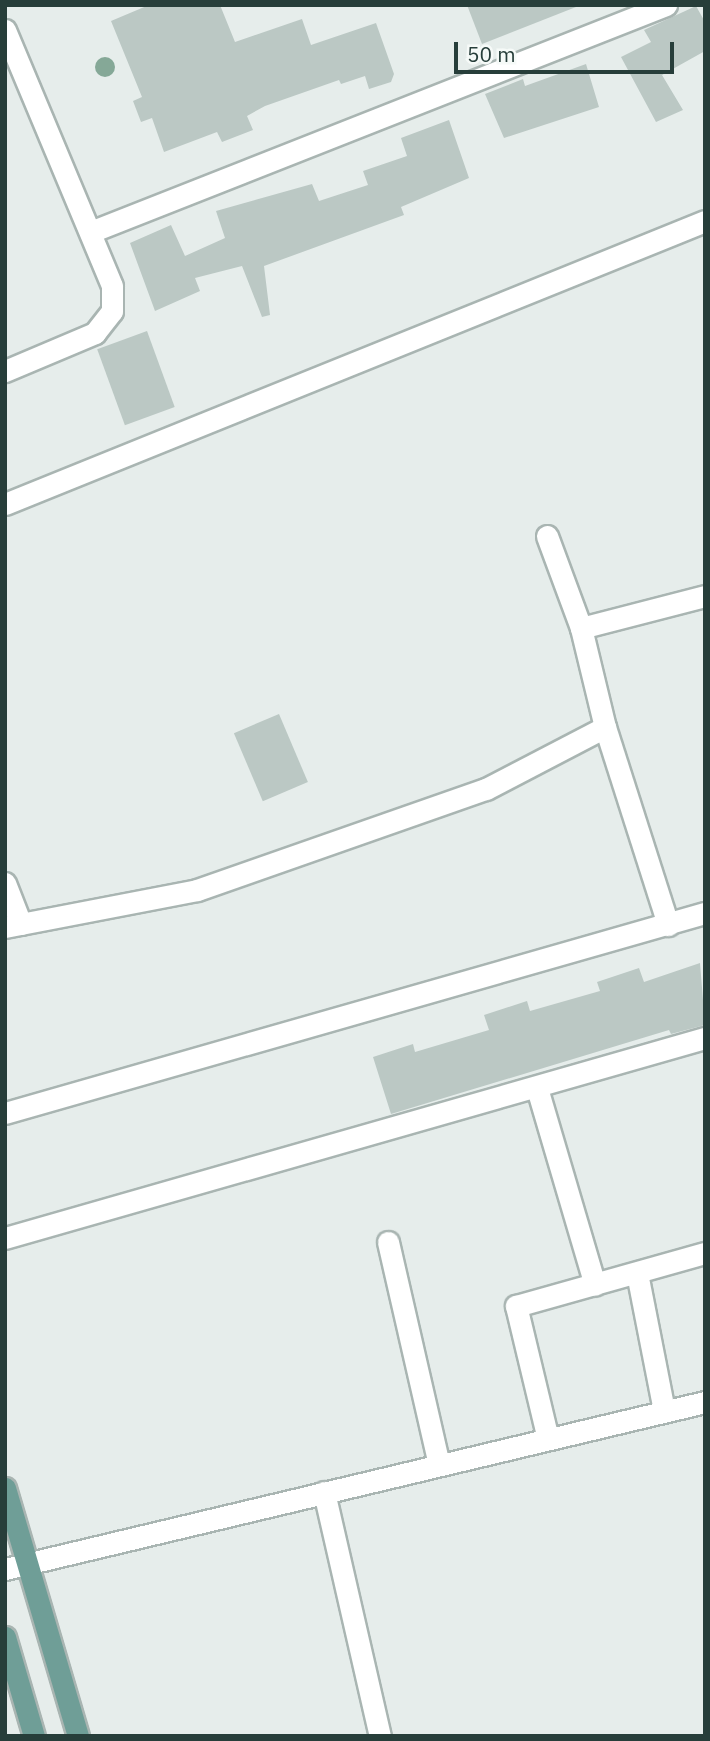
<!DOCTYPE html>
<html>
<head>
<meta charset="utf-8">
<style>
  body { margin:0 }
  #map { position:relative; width:710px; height:1741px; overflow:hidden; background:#e6edeb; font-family:"IBM Plex Sans",sans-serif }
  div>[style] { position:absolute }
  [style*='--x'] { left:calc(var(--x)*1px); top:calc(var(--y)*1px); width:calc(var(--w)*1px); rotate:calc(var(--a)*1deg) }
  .building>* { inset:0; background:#bbc8c4; transform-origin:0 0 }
  .roads { filter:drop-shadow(2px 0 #a9b5b2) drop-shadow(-2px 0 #a9b5b2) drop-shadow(0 2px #a9b5b2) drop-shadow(0 -2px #a9b5b2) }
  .minor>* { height:21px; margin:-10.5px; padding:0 10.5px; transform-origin:10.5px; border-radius:10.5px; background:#fff }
  .major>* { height:21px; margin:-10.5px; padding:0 10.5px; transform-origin:10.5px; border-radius:10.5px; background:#6f9e97 }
  .trees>* { width:20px; height:20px; margin:-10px; border-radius:50%; background:#85a897 }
  span { translate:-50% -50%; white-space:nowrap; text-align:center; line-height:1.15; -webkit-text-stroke:5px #f6faf8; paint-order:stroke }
  .frame { position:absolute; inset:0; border:7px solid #273e3a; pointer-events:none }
  .scale { position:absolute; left:454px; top:42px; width:220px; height:32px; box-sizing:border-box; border:4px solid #273e3a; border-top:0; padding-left:9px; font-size:21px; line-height:24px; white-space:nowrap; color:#273e3a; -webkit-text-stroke:5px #f6faf8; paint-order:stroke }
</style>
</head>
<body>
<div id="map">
  <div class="building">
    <div style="clip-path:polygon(149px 5px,220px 5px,235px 42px,302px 19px,311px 45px,376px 23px,394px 74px,391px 82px,369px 89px,365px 76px,341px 84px,339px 80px,265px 106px,247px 116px,253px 130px,222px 142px,217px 132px,164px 152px,152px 118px,141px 122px,133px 101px,142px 97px,111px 21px)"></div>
    <div style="clip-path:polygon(467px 5px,575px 5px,576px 7px,482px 44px)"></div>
    <div style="clip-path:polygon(696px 6px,705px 22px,705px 51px,662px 75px,683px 110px,656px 122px,621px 57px,651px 42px,644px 30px)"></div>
    <div style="clip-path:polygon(586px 64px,599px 107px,504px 138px,485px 94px,523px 79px,525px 86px)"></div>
    <div style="clip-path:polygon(449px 120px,469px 178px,401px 207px,404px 215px,264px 266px,270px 315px,262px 317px,242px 266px,195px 278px,200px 291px,155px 311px,130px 243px,171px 225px,185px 256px,225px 238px,216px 211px,312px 184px,319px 201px,368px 185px,363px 171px,407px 156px,401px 138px)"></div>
    <div style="left:147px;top:331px;width:81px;height:53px;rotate:70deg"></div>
    <div style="left:279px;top:714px;width:74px;height:49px;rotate:67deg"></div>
    <div style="clip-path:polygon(700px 963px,705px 1025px,671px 1034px,669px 1030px,391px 1114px,373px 1057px,413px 1044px,415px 1052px,489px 1030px,484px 1015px,527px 1001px,530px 1011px,600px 991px,597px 982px,639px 968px,644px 982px)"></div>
  </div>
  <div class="roads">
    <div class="minor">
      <div style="--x:5;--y:30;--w:277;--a:67.3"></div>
      <div style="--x:112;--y:286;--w:25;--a:90"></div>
      <div style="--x:112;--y:311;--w:28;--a:128"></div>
      <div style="--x:95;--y:333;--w:98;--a:157.1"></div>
      <div style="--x:93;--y:231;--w:616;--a:-21.53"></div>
      <div style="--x:5;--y:504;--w:755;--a:-22.01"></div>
      <div style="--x:547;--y:536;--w:98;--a:69.7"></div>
      <div style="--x:581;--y:628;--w:102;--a:76.4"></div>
      <div style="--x:605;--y:727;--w:208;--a:72.3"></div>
      <div style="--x:581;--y:628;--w:128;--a:-14.5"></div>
      <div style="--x:5;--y:883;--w:44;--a:68.7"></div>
      <div style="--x:5;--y:927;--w:196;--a:-10.9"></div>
      <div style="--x:197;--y:890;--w:306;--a:-19.3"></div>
      <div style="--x:486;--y:789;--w:134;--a:-27.5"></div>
      <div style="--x:537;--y:1088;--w:205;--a:73.6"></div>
      <div style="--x:5;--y:1113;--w:728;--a:-15.95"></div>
      <div style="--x:5;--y:1238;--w:728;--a:-15.95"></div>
      <div style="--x:388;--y:1242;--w:228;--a:77.1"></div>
      <div style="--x:637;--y:1273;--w:141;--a:78.9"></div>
      <div style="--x:548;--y:1439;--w:137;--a:-103.5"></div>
      <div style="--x:516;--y:1306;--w:196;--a:-15.7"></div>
      <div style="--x:324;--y:1492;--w:250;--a:77.1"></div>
      <div style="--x:5;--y:1569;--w:720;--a:-13.42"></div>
    </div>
    <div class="major">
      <div style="--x:5;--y:1488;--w:259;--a:73.6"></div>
      <div style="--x:5;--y:1637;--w:103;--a:73.7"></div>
    </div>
  </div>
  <div class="trees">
    <div style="left:105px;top:67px"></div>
  </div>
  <div class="frame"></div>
  <div class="scale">50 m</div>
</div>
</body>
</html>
